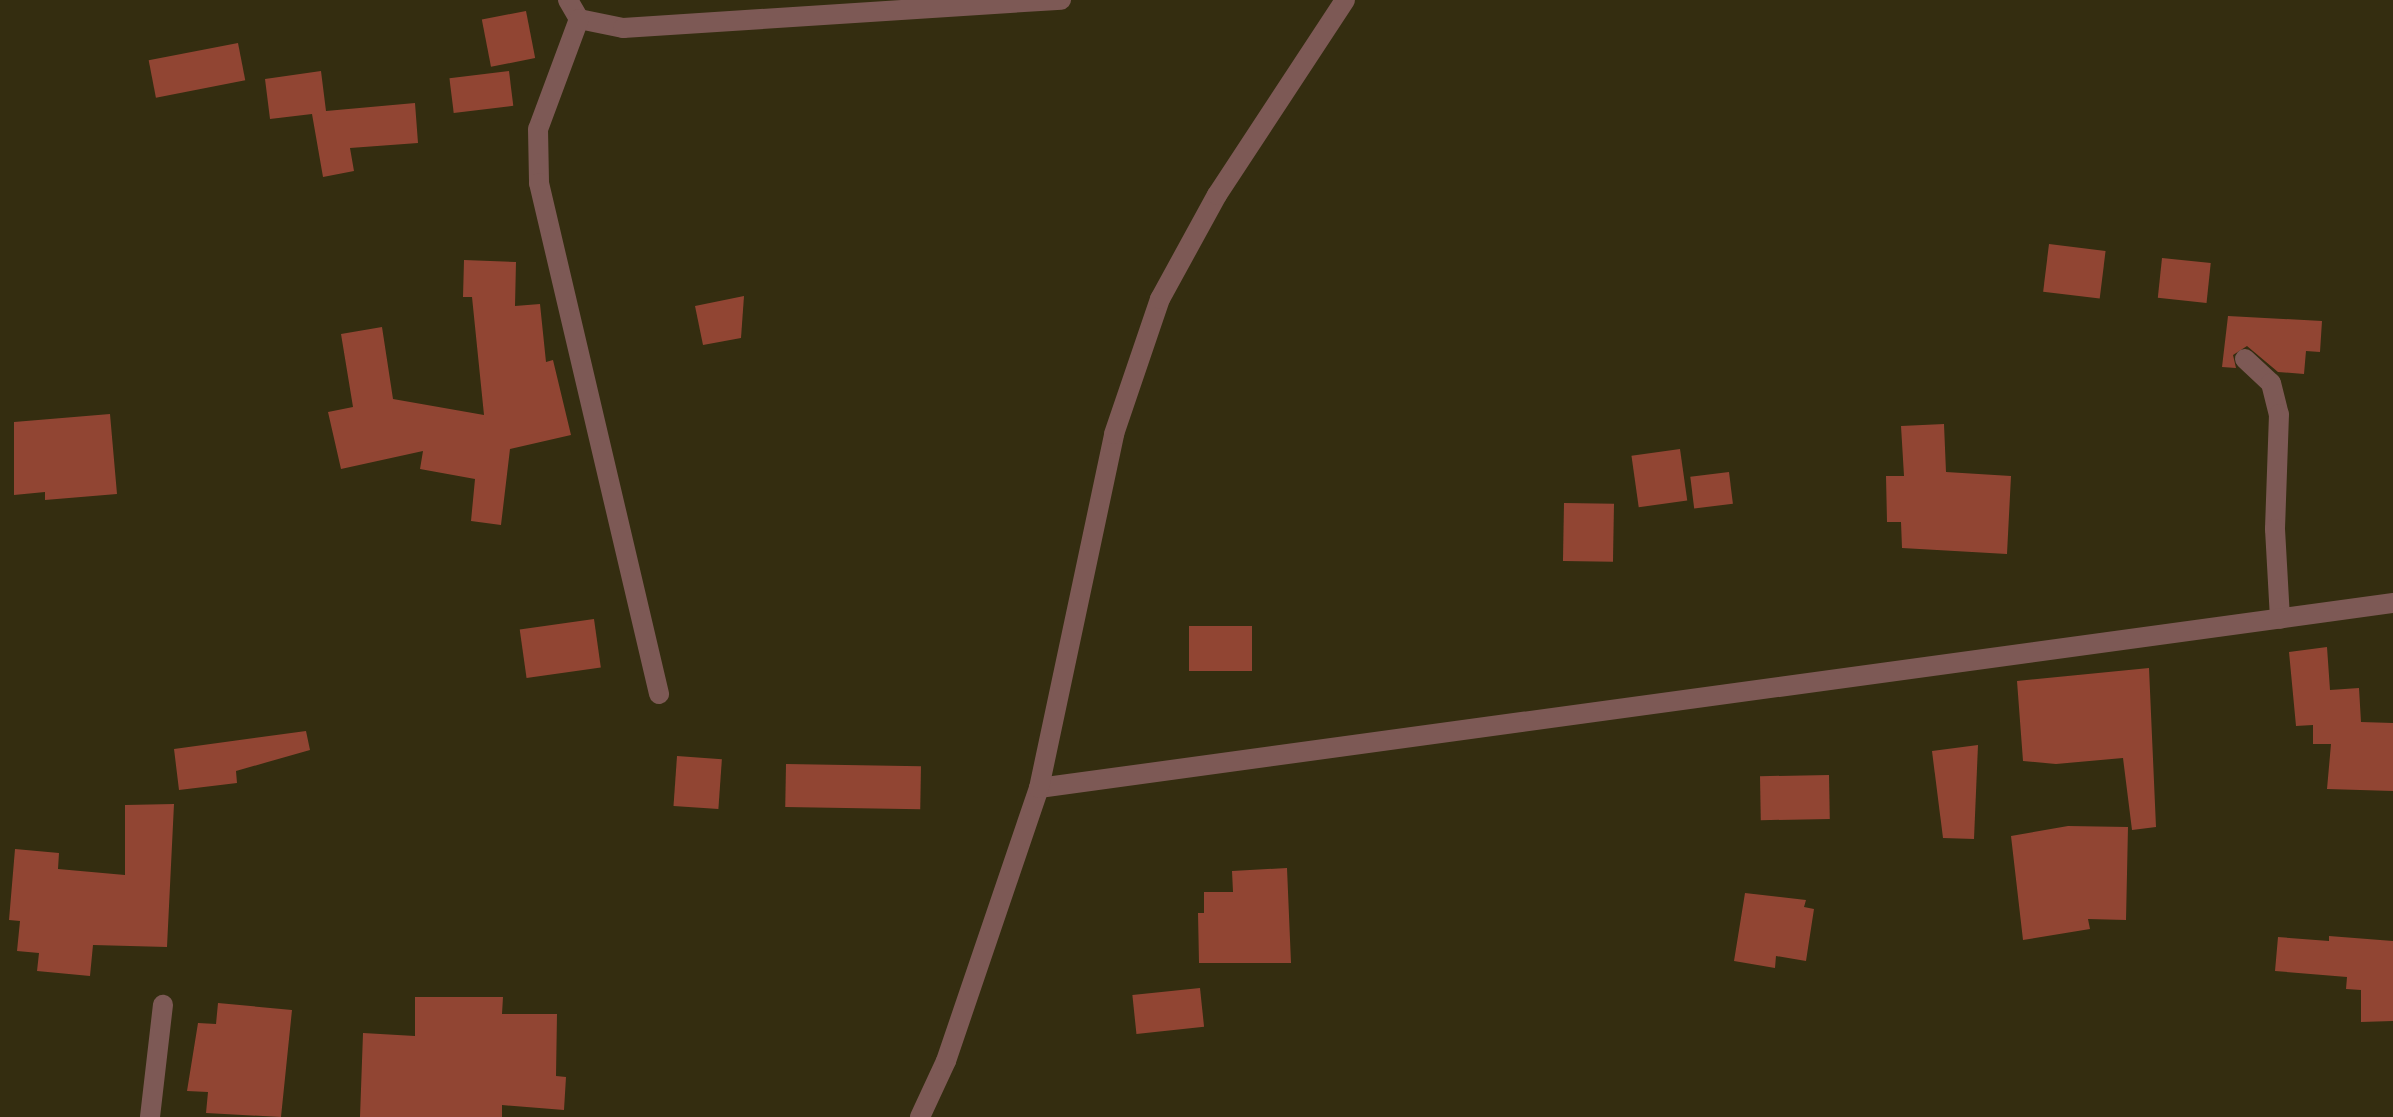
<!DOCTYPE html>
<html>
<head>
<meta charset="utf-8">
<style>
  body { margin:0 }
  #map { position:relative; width:2393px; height:1117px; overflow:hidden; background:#342d10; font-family:"Open Sans",sans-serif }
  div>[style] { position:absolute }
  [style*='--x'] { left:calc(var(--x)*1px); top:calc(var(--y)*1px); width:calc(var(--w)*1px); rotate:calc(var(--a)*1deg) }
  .building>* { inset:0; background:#914533; transform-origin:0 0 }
  .minor>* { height:20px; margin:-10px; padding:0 10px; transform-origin:10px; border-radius:10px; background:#7d5955 }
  span { translate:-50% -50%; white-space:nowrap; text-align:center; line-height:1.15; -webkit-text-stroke:8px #2a2306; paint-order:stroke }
</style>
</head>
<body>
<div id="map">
  <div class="building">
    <div style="left:526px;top:11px;width:48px;height:45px;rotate:79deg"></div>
    <div style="left:238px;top:43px;width:38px;height:91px;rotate:79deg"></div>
    <div style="clip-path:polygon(321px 71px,326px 111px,415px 103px,418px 143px,350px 148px,354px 171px,323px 177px,312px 114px,270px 119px,265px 79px)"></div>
    <div style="left:509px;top:71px;width:35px;height:60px;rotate:83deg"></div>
    <div style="left:2049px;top:244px;width:57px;height:48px;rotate:7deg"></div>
    <div style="left:2162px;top:258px;width:49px;height:40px;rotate:6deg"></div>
    <div style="clip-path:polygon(464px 260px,516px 262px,515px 306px,540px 304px,546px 362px,553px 360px,571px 435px,510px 449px,501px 525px,471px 521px,475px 479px,420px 469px,423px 451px,341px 469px,328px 412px,353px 407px,341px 334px,382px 327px,393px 399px,484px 415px,472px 297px,463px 297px)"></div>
    <div style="clip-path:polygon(744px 296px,741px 338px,703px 345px,695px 306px)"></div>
    <div style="clip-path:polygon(2228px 316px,2322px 321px,2320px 352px,2306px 351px,2304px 374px,2278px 372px,2247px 346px,2233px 355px,2236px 368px,2222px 367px)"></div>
    <div style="clip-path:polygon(110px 414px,117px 494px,45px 500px,45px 492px,14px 495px,14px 422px)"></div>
    <div style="clip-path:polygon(1944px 424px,1946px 472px,2011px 476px,2007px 554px,1902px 548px,1901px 522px,1887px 522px,1886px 476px,1904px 476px,1901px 426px)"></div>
    <div style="left:1680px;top:449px;width:52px;height:49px;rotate:82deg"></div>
    <div style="left:1729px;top:472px;width:32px;height:39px;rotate:83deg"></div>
    <div style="left:1564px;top:503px;width:50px;height:58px;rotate:1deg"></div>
    <div style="left:594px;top:619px;width:49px;height:75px;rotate:82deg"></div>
    <div style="left:1189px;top:626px;width:63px;height:45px"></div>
    <div style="clip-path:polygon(2327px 647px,2330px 690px,2359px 688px,2361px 722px,2393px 723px,2393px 791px,2327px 789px,2331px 744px,2313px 744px,2313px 725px,2296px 726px,2289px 652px)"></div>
    <div style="clip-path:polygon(2149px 668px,2156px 827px,2132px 830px,2123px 758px,2056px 764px,2023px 761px,2017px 681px)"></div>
    <div style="clip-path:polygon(306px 731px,310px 750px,236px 771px,237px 783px,179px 790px,174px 749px)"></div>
    <div style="clip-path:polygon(1978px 745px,1974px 839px,1943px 838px,1932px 751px)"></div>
    <div style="left:677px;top:756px;width:45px;height:50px;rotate:4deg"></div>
    <div style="left:786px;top:764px;width:135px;height:43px;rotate:1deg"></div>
    <div style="left:1829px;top:775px;width:44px;height:69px;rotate:89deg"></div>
    <div style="clip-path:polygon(174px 804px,167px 947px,93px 945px,90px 976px,37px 971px,39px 953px,17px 951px,20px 921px,9px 920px,15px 849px,59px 853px,58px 869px,125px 875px,125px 805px)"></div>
    <div style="clip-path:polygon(2068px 826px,2128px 827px,2126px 920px,2088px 919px,2090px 929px,2023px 940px,2011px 836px)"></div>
    <div style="clip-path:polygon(1287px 868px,1291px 963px,1199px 963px,1198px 913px,1204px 913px,1204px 892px,1233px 892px,1232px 871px)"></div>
    <div style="clip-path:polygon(1745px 893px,1806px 900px,1804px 907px,1814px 909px,1806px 961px,1776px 956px,1775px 968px,1734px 961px)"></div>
    <div style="clip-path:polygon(2329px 936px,2393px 941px,2393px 1021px,2361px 1022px,2361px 990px,2346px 989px,2347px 977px,2275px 971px,2278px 937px,2329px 941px)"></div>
    <div style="left:1200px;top:988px;width:39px;height:68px;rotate:84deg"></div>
    <div style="clip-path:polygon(415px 997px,503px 997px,502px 1014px,557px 1014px,556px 1076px,566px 1077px,564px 1110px,502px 1105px,502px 1117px,360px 1117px,363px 1033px,415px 1036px)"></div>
    <div style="clip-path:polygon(218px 1003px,292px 1010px,281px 1117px,206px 1113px,208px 1092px,187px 1091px,198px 1023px,216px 1024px)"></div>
  </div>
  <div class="minor">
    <div style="--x:568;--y:0;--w:22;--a:60"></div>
    <div style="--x:579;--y:19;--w:45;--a:11.6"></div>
    <div style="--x:623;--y:28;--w:439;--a:-3.7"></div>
    <div style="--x:579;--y:19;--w:117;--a:110.4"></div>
    <div style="--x:538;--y:129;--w:54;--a:88.9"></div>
    <div style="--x:539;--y:183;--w:525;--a:76.78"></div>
    <div style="--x:2245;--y:359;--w:35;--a:43"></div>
    <div style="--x:2271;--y:383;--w:32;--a:76"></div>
    <div style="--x:2279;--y:414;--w:115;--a:92"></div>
    <div style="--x:2275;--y:529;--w:90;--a:86.8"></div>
    <div style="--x:1039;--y:788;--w:1367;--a:-7.78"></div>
    <div style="--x:150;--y:1117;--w:113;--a:-83.4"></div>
    <div style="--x:920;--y:1117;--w:62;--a:-65.1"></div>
    <div style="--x:946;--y:1061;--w:288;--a:-71.2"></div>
    <div style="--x:1039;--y:788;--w:362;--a:-78"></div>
    <div style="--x:1114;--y:434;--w:143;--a:-71.2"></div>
    <div style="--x:1160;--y:299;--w:119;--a:-61.3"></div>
    <div style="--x:1217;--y:195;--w:233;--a:-56.7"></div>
  </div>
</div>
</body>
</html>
